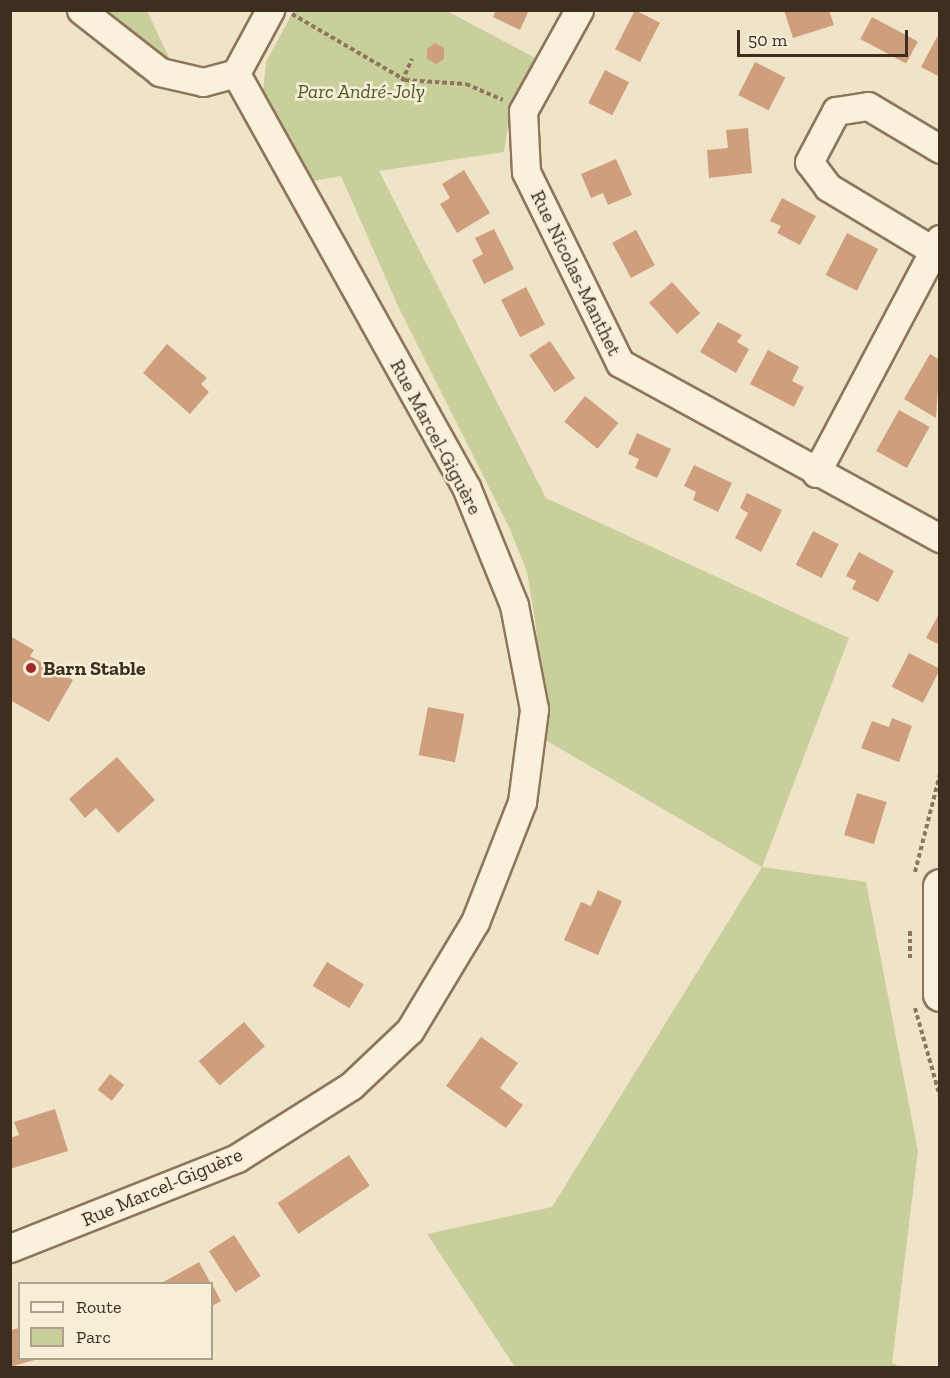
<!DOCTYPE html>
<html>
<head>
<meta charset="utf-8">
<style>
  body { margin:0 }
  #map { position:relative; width:950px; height:1378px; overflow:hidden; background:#f0e4c8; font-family:"Zilla Slab",serif }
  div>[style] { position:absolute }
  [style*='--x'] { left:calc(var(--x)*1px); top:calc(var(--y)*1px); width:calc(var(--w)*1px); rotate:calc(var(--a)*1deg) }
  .green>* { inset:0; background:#c9cf9b }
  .building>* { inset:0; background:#cf9f7d; transform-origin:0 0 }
  .path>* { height:4px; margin-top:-2px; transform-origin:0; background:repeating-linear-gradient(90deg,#8d765c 0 4.5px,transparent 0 7.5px) }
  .roads { filter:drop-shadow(2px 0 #8d765c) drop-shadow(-2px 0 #8d765c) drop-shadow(0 2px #8d765c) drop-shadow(0 -2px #8d765c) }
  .street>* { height:27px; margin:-13.5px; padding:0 13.5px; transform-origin:13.5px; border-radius:13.5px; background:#faf1dc }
  .secondary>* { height:33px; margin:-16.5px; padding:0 16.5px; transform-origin:16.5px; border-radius:16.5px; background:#faf1dc }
  .dots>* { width:16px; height:16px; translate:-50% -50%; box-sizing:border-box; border:3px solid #f7eed8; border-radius:50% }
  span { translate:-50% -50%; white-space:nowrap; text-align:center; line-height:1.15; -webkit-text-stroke:5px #f7eed8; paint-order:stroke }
  .park-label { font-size:20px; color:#4d5a26; font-style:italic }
  .street-label { font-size:20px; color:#3d2e20 }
  .poi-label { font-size:20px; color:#3d2e20; font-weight:700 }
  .left { translate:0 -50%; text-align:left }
  .frame { position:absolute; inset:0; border:12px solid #3d2e20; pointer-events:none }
  .legend { position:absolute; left:18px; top:1282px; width:195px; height:78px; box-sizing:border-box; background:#f7eed8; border:2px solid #ada18e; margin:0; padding:8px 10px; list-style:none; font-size:18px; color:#3d2e20 }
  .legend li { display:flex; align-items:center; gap:12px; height:30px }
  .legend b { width:30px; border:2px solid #ada18e }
  .scale { position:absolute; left:737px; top:30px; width:171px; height:27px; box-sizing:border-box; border:3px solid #3d2e20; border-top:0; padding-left:8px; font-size:18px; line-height:21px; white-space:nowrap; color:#3d2e20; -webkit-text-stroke:4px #f7eed8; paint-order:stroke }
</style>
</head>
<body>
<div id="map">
  <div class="green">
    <div style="clip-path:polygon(294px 10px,447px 11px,537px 59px,510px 110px,504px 152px,379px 171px,546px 498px,849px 638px,762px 867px,866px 882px,918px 1151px,892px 1363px,901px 1367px,515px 1367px,427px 1234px,552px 1207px,762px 867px,542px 738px,536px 626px,527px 572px,510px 529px,398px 306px,341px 176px,312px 181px,263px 92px,266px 62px)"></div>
    <div style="clip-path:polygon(66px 11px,147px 11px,184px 89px,137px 76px)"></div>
  </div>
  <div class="building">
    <div style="clip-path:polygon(496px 10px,529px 10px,520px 30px,493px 17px)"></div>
    <div style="left:635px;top:10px;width:28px;height:44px;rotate:27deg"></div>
    <div style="clip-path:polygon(784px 10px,829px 10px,834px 25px,793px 38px)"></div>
    <div style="left:872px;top:17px;width:52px;height:25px;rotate:28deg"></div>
    <div style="clip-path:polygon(937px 37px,940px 38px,940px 77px,921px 67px)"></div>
    <div style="clip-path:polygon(435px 43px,444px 48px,444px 59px,436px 64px,427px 59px,427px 49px)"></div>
    <div style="left:755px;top:62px;width:34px;height:37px;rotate:27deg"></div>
    <div style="left:605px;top:70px;width:27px;height:37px;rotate:27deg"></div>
    <div style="clip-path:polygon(748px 128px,752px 173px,709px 178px,707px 150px,728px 148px,726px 130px)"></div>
    <div style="clip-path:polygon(616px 159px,632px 195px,608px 205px,603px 193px,591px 198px,581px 174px)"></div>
    <div style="clip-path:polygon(464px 170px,490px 213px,457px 233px,440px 204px,450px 198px,442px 184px)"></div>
    <div style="clip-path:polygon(782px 198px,816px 216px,800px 245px,777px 233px,781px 226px,770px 221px)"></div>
    <div style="clip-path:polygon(494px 229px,514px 269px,484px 284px,472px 260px,483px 254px,475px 238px)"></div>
    <div style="left:636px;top:230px;width:40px;height:27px;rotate:62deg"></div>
    <div style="left:847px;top:233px;width:35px;height:47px;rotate:27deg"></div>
    <div style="left:672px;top:282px;width:42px;height:31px;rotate:48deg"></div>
    <div style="left:526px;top:287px;width:42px;height:28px;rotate:63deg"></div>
    <div style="clip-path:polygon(718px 322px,742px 335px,737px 342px,749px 349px,736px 373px,700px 352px)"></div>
    <div style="left:550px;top:341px;width:45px;height:25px;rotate:56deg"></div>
    <div style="clip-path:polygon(167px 344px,207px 378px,201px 384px,209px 392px,190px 414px,143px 373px)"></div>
    <div style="clip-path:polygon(768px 350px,799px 367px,792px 381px,804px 387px,794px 407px,750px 384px)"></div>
    <div style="clip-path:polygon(930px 354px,940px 360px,936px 418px,904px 399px)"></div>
    <div style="left:585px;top:396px;width:43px;height:33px;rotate:39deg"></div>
    <div style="left:899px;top:410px;width:35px;height:47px;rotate:29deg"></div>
    <div style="clip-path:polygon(637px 433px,671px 449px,657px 478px,635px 468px,639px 459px,628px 454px)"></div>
    <div style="clip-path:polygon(694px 465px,732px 483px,718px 512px,693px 500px,696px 492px,684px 486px)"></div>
    <div style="clip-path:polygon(747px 493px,782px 510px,761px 552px,735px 538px,748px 513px,740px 508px)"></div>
    <div style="left:813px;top:531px;width:29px;height:38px;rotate:27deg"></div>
    <div style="clip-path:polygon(859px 552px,894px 571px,878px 602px,852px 589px,856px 581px,846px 576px)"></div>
    <div style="clip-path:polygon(940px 612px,940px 645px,926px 638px)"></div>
    <div style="clip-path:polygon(10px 636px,34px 650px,30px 656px,73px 680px,49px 722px,10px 700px)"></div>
    <div style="left:909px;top:653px;width:35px;height:38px;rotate:27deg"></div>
    <div style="left:428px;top:707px;width:37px;height:49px;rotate:11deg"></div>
    <div style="clip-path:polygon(892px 718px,912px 726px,899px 762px,861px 748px,872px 721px,889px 727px)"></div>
    <div style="clip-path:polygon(117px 757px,155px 800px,118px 833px,96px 808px,85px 818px,69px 799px)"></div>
    <div style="left:857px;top:793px;width:31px;height:44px;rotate:17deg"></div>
    <div style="clip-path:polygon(598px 890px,622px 901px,598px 955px,564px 940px,581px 902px,591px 906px)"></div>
    <div style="left:327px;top:962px;width:43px;height:28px;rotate:31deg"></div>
    <div style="left:244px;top:1022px;width:32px;height:60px;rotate:49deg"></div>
    <div style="clip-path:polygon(481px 1037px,518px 1063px,500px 1088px,523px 1105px,506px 1128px,446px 1086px)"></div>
    <div style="left:110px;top:1074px;width:18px;height:20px;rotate:38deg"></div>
    <div style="clip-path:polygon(55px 1109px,68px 1151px,10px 1169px,10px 1138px,19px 1135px,14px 1122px)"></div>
    <div style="left:349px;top:1155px;width:37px;height:86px;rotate:56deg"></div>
    <div style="left:234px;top:1235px;width:49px;height:30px;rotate:57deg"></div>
    <div style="clip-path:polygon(199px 1262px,211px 1284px,160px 1284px)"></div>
    <div style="clip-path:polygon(212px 1284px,221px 1301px,212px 1306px)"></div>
    <div style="clip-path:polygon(20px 1328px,20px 1358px,38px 1359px,10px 1367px,10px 1330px)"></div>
  </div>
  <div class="path">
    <div style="--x:292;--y:14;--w:131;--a:30.3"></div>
    <div style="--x:405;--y:80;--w:61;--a:3.8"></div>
    <div style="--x:466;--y:84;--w:40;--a:23.4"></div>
    <div style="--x:399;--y:88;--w:32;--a:-66"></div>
    <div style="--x:915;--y:872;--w:101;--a:-75.7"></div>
    <div style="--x:910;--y:958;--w:28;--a:-90"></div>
    <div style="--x:915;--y:1008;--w:92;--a:74.3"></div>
  </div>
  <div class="roads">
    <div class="street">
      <div style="--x:81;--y:10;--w:100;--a:38.1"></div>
      <div style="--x:160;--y:72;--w:44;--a:13.1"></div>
      <div style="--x:203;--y:82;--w:34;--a:-15"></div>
      <div style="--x:579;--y:10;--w:115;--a:119"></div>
      <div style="--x:523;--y:111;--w:61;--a:87.2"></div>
      <div style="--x:526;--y:172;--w:213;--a:63.8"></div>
      <div style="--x:620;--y:363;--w:365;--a:28.7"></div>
      <div style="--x:236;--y:73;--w:72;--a:-61.6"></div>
      <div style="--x:934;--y:251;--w:124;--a:-148.9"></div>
      <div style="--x:828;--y:187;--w:31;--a:-127"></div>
      <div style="--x:809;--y:162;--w:58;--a:-62.1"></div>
      <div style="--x:836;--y:111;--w:32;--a:-9"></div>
      <div style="--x:868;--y:106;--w:84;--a:30.8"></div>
      <div style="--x:816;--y:473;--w:265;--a:-62.1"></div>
      <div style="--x:10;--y:1248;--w:244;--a:-21.6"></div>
      <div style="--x:237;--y:1158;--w:135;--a:-32.3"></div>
      <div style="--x:351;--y:1086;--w:81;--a:-43.5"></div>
      <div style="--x:410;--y:1030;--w:126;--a:-59"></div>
      <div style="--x:475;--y:922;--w:129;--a:-68.6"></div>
      <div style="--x:522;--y:802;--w:94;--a:-82.6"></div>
      <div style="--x:534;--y:709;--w:106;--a:-100.9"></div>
      <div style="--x:514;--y:605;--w:127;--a:-112.1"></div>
      <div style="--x:466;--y:487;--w:474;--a:-119.1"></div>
    </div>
    <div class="secondary">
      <div style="--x:940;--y:886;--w:108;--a:90"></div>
    </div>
  </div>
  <div class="dots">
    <div style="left:31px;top:668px;background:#9e2a2b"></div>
  </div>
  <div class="park-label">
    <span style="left:361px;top:91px">Parc André-Joly</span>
  </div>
  <div class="street-label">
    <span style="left:576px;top:273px;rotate:64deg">Rue Nicolas-Manthet</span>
    <span style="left:436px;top:437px;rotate:62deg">Rue Marcel-Giguère</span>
    <span style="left:162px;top:1187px;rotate:-23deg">Rue Marcel-Giguère</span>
  </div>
  <div class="poi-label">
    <span class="left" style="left:43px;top:668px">Barn Stable</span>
  </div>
  <div class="frame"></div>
  <ul class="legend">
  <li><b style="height:8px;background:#faf1dc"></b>Route</li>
  <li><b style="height:16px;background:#c9cf9b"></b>Parc</li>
  </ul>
  <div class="scale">50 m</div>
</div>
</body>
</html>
